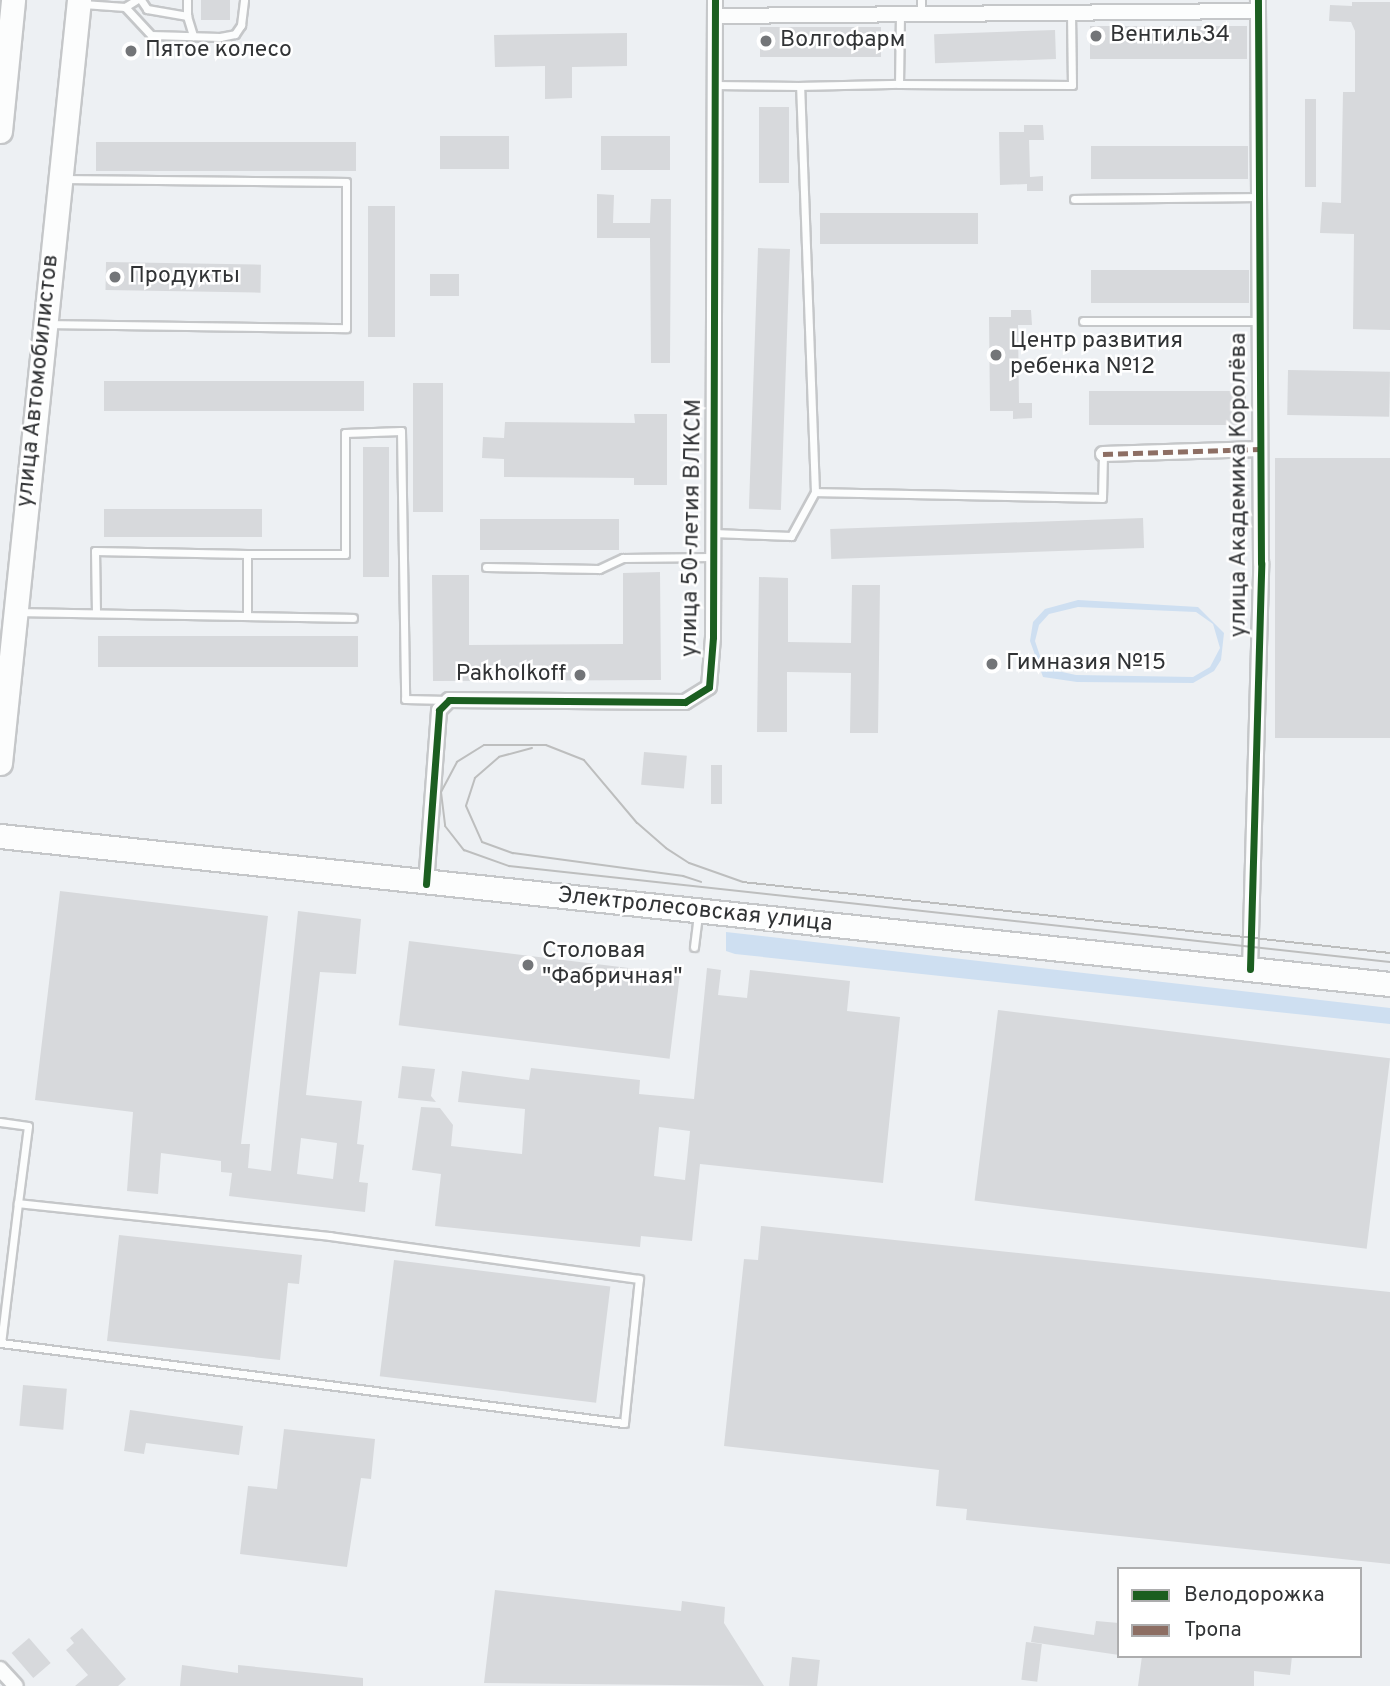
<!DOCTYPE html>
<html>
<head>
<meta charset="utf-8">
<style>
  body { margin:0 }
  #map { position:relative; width:1390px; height:1686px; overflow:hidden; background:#edf0f3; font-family:Overpass,sans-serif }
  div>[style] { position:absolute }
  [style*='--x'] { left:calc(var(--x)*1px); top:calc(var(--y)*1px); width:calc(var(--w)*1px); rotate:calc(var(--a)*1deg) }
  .green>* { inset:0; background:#cedff1 }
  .building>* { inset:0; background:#d7d9dc; transform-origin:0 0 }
  .roads { filter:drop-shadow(2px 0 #c5c7c9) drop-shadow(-2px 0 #c5c7c9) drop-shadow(0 2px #c5c7c9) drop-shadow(0 -2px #c5c7c9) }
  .lane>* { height:7px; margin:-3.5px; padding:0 3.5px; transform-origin:3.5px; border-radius:3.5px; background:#fcfdfd }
  .street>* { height:14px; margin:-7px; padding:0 7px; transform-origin:7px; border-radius:7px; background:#fcfdfd }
  .primary>* { height:23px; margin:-11.5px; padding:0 11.5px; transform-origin:11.5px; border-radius:11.5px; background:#fcfdfd }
  .tram>* { height:2px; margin:-1px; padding:0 1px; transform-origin:1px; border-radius:1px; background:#bdbebe }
  .quiet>* { height:5px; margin-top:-2.5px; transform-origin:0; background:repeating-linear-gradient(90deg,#8d6e63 0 10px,transparent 0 15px) }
  .cycleway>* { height:7px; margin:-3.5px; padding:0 3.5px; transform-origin:3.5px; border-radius:3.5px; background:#1b5e20 }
  .dots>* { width:19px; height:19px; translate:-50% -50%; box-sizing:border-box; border:4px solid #fff; border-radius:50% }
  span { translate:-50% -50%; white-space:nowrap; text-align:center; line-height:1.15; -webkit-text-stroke:5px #fff; paint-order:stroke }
  .poi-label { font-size:23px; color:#313335 }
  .left { translate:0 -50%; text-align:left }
  .right { translate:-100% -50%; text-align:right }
  .street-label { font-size:23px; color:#313335 }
  .legend { position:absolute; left:1117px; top:1567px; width:245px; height:91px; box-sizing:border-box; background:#fff; border:2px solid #adadae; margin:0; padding:9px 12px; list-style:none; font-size:21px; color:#313335 }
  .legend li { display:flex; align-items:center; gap:14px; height:35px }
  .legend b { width:35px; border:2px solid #adadae }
</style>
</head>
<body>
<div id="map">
  <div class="green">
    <div style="clip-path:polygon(evenodd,1078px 600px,1198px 607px,1224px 633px,1221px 660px,1214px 671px,1193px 683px,1077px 682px,1043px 677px,1030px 641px,1033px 622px,1045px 609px,1078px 600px,1078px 607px,1196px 612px,1213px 624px,1220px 648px,1210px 667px,1193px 677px,1076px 675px,1044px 668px,1035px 641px,1039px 625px,1049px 614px,1078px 607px)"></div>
    <div style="clip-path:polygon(726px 932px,1390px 1008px,1390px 1024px,735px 954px,726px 951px)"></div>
  </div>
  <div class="building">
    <div style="left:201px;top:0;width:29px;height:20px"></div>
    <div style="clip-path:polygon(1352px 2px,1390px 2px,1390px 330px,1353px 329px,1354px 234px,1320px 233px,1322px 202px,1341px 203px,1343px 92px,1355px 92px,1355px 31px,1351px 22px,1329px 21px,1330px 5px,1352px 6px)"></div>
    <div style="left:1090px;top:26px;width:157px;height:33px"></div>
    <div style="left:881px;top:27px;width:30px;height:121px;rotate:90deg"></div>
    <div style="left:1055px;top:30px;width:29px;height:121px;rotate:88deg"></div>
    <div style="clip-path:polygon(627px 33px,627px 66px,572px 67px,572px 98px,545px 99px,545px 66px,495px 67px,494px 35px)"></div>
    <div style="left:1305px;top:99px;width:11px;height:88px"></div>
    <div style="left:759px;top:107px;width:30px;height:76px"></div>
    <div style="clip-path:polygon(1024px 125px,1043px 125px,1044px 140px,1029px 140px,1030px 177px,1043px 176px,1043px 191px,1027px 191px,1027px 184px,1000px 185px,999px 132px,1024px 132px)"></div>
    <div style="left:509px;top:136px;width:33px;height:69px;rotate:90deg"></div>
    <div style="left:601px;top:136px;width:69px;height:34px"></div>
    <div style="left:96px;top:142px;width:260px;height:29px"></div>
    <div style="left:1091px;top:146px;width:157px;height:33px"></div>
    <div style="clip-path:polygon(597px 194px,614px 195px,613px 223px,650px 223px,651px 199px,671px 199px,670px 363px,651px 363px,650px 238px,597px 238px)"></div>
    <div style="left:368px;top:206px;width:27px;height:131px"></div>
    <div style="left:978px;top:213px;width:31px;height:158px;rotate:90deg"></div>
    <div style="left:758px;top:248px;width:32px;height:261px;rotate:2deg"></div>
    <div style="left:106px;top:262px;width:155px;height:28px;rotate:1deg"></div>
    <div style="left:1091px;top:270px;width:158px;height:33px"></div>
    <div style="left:430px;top:274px;width:29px;height:22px"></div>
    <div style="clip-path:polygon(1011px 310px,1031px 310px,1032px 325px,1018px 325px,1019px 403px,1032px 403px,1032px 418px,1013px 419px,1013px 411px,990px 411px,989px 317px,1011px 317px)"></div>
    <div style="left:1288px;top:370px;width:102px;height:45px;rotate:1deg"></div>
    <div style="left:104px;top:381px;width:260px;height:30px"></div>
    <div style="left:413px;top:383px;width:30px;height:129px"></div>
    <div style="left:1246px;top:391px;width:34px;height:157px;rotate:90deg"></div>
    <div style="clip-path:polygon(634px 414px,667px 414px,667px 485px,634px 485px,634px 478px,504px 477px,504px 459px,482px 458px,483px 437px,504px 438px,505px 422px,635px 423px)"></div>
    <div style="left:363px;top:447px;width:26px;height:130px"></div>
    <div style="left:1275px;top:458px;width:115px;height:280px"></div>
    <div style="left:104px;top:509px;width:158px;height:28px"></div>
    <div style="left:1143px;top:518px;width:30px;height:313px;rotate:88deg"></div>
    <div style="left:619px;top:519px;width:31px;height:139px;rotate:90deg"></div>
    <div style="clip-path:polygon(660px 572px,661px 680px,433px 681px,432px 575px,469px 575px,469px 645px,623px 644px,623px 573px)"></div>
    <div style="clip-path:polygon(759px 577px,788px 578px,788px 642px,851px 643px,852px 585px,880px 585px,878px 733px,850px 733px,851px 673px,787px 672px,787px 732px,757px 732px)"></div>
    <div style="left:98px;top:636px;width:260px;height:31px"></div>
    <div style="left:644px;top:752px;width:43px;height:33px;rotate:5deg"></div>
    <div style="left:711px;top:765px;width:11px;height:39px"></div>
    <div style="clip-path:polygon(evenodd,60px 891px,268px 916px,241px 1144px,250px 1144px,248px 1168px,271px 1171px,298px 911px,361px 919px,356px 974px,320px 972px,306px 1095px,362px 1101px,357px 1144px,364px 1145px,359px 1182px,368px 1183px,365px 1212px,229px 1196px,232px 1173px,221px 1172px,221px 1161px,161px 1153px,158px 1194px,127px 1191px,133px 1112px,35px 1100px,60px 891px,301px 1138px,337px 1143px,333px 1179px,297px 1174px,301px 1138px)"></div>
    <div style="left:409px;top:941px;width:273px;height:85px;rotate:7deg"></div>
    <div style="clip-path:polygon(evenodd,707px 968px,721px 970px,718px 995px,747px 998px,750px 970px,850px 981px,847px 1011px,900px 1017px,883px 1183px,700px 1164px,692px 1241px,641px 1236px,640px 1247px,435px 1226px,441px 1174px,412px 1170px,421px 1107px,440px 1108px,453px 1125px,451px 1146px,522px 1154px,525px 1109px,458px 1102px,462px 1071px,529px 1080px,531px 1068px,640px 1080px,639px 1094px,694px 1099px,707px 968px,659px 1127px,690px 1131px,685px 1180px,654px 1176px,659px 1127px)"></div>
    <div style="left:998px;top:1010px;width:395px;height:192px;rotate:7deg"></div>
    <div style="clip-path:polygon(402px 1066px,435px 1069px,431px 1096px,436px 1102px,398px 1098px)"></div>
    <div style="clip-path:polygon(761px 1226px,1390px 1292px,1390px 1564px,966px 1520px,967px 1509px,936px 1506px,939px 1470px,724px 1446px,744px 1259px,758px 1260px)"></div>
    <div style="clip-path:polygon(119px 1235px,302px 1255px,299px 1284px,288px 1283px,280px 1360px,107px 1341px)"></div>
    <div style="left:394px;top:1260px;width:218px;height:117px;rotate:7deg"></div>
    <div style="left:23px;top:1385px;width:44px;height:41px;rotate:5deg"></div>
    <div style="clip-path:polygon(130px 1410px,243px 1426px,239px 1455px,146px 1443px,144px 1454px,124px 1451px)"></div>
    <div style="clip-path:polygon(284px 1429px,375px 1439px,371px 1479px,361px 1478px,347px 1567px,240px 1554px,248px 1486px,277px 1489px)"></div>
    <div style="clip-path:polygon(495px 1590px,681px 1611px,682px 1601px,725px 1607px,724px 1623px,764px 1686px,484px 1683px)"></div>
    <div style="clip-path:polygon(1096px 1621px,1119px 1623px,1119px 1655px,1031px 1642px,1034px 1626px,1094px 1635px)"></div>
    <div style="clip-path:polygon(82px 1628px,126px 1679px,118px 1686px,75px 1686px,88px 1675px,66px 1650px,74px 1643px,70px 1638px)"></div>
    <div style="left:29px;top:1638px;width:33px;height:23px;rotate:49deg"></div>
    <div style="left:1026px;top:1642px;width:16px;height:38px;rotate:7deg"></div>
    <div style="clip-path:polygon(1142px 1656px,1292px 1656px,1290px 1675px,1254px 1671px,1254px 1686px,1138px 1686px)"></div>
    <div style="left:792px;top:1657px;width:28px;height:29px;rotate:6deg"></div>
    <div style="clip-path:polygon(182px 1665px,238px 1673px,238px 1665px,363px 1678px,363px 1686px,180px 1686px)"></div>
  </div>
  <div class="roads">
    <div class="lane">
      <div style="--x:141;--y:0;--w:11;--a:56"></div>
      <div style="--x:147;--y:9;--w:41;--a:9.9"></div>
      <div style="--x:187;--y:16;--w:21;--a:73"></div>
      <div style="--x:187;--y:0;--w:16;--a:90"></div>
      <div style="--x:83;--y:4;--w:42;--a:4.1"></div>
      <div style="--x:125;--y:7;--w:13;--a:-32"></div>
      <div style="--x:125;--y:7;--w:38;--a:47"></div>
      <div style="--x:151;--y:35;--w:69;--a:1.7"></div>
      <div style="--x:220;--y:37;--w:15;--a:-11"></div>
      <div style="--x:235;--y:34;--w:11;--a:-56"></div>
      <div style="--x:241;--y:25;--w:25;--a:-83"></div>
      <div style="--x:900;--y:14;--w:70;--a:90.8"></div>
      <div style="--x:899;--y:84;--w:173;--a:0.3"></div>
      <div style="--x:1072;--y:85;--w:72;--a:-90.8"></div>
      <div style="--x:921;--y:14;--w:14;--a:-90"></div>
      <div style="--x:714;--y:85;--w:86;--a:0.7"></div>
      <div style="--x:1074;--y:199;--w:185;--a:-0.6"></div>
      <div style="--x:1083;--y:321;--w:177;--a:0"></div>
      <div style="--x:47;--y:324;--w:299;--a:0.8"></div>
      <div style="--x:346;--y:328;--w:146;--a:-90"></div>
      <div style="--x:346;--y:182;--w:281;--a:-179.4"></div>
      <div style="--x:815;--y:492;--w:406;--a:-92.1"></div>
      <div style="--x:800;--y:86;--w:99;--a:-1.2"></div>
      <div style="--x:713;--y:533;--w:78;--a:2.2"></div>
      <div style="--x:791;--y:536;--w:50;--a:-61.4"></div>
      <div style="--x:815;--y:492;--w:287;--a:1.2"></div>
      <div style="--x:1102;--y:498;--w:44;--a:-88.7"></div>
      <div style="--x:486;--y:567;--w:113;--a:1"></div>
      <div style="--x:599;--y:569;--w:26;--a:-25"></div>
      <div style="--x:623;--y:558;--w:90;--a:-0.6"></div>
      <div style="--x:18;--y:612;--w:335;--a:1"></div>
      <div style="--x:96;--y:613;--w:62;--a:-90.9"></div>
      <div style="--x:95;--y:551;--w:152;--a:1.1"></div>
      <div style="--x:247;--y:616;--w:62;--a:-90"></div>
      <div style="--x:247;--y:554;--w:98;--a:0"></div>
      <div style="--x:345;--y:554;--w:121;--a:-90"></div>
      <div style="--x:345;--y:433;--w:56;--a:-2"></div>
      <div style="--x:401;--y:431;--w:268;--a:89.1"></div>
      <div style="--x:405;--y:699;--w:43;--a:1.3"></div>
      <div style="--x:694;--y:947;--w:35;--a:-83"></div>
      <div style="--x:0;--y:1122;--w:28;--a:8"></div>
      <div style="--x:28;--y:1126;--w:78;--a:97.4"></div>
      <div style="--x:18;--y:1203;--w:141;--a:96.9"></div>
      <div style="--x:1;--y:1343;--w:628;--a:7.32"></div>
      <div style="--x:624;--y:1423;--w:145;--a:-84.1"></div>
      <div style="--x:639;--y:1279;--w:312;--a:-172.1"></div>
      <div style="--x:330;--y:1236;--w:314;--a:-174"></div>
    </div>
    <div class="street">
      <div style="--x:715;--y:16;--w:543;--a:-0.53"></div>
      <div style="--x:1103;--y:454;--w:157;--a:-1.8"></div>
      <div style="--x:426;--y:884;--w:174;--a:-85.7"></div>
      <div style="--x:439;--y:710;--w:14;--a:-45"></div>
      <div style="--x:449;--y:700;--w:236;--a:0.5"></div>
      <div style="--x:685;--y:702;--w:28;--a:-32"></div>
      <div style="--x:709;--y:687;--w:50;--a:-85.4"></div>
      <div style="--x:713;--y:637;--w:637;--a:-89.82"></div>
      <div style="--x:1250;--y:969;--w:406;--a:-88.4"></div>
      <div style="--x:1261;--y:563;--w:563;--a:-90.31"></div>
      <div style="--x:0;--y:1669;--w:23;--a:47"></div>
    </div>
    <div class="primary">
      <div style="--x:0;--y:131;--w:132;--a:-84.3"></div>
      <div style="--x:0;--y:763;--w:767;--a:-84.09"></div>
      <div style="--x:0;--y:836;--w:1398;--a:6.08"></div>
    </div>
  </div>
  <div class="tram">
    <div style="--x:532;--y:748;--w:34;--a:165"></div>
    <div style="--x:499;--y:757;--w:32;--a:139"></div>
    <div style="--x:475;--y:778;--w:29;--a:108"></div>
    <div style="--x:466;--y:806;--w:39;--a:66"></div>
    <div style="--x:482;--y:842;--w:33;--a:20"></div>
    <div style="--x:513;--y:853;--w:172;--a:7.7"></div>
    <div style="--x:683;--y:876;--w:19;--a:18"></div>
    <div style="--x:1390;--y:953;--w:651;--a:-173.74"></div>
    <div style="--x:743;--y:882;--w:57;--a:-160.6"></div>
    <div style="--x:689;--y:863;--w:27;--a:-147"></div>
    <div style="--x:666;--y:848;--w:38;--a:-139"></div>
    <div style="--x:637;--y:823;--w:82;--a:-130.1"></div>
    <div style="--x:584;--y:760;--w:41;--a:-158.5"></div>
    <div style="--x:546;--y:745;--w:62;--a:180"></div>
    <div style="--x:484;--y:745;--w:32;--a:148"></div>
    <div style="--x:457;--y:762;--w:34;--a:118"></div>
    <div style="--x:441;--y:792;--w:34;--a:83"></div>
    <div style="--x:445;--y:826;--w:31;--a:52"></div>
    <div style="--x:464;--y:850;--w:48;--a:19.6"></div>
    <div style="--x:509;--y:866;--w:886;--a:6.22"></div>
  </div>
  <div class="quiet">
    <div style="--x:1103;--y:454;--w:157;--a:-1.8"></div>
  </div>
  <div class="cycleway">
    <div style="--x:426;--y:884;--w:174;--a:-85.7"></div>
    <div style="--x:439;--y:710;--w:14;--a:-45"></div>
    <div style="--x:449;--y:700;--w:236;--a:0.5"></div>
    <div style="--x:685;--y:702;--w:28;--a:-32"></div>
    <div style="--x:709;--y:687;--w:50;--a:-85.4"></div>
    <div style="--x:713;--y:637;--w:637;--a:-89.82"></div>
    <div style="--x:1250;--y:969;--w:406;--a:-88.4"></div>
    <div style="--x:1261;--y:563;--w:563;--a:-90.31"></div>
  </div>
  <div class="dots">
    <div style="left:1096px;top:36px;background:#737578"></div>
    <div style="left:766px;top:41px;background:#737578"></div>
    <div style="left:131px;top:51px;background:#737578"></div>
    <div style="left:115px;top:277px;background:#737578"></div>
    <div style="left:996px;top:355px;background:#737578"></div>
    <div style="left:992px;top:664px;background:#737578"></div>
    <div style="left:580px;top:675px;background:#737578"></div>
    <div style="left:528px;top:965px;background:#737578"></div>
  </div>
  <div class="poi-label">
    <span class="left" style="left:1110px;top:36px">Вентиль34</span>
    <span class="left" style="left:780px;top:41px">Волгофарм</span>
    <span class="left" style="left:145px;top:51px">Пятое колесо</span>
    <span class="left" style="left:129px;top:277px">Продукты</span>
    <span class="left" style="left:1010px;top:355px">Центр развития<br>ребенка №12</span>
    <span class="left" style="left:1006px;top:664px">Гимназия №15</span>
    <span class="right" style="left:566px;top:675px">Pakholkoff</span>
    <span class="left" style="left:542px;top:965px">Столовая<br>"Фабричная"</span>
  </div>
  <div class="street-label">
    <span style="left:39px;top:381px;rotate:-84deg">улица Автомобилистов</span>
    <span style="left:1240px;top:485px;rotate:-90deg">улица Академика Королёва</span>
    <span style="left:693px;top:528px;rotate:-89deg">улица 50-летия ВЛКСМ</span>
    <span style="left:695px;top:911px;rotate:6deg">Электролесовская улица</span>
  </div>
  <ul class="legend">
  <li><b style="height:9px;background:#1b5e20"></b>Велодорожка</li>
  <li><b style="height:9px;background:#8d6e63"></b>Тропа</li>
  </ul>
</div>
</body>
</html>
